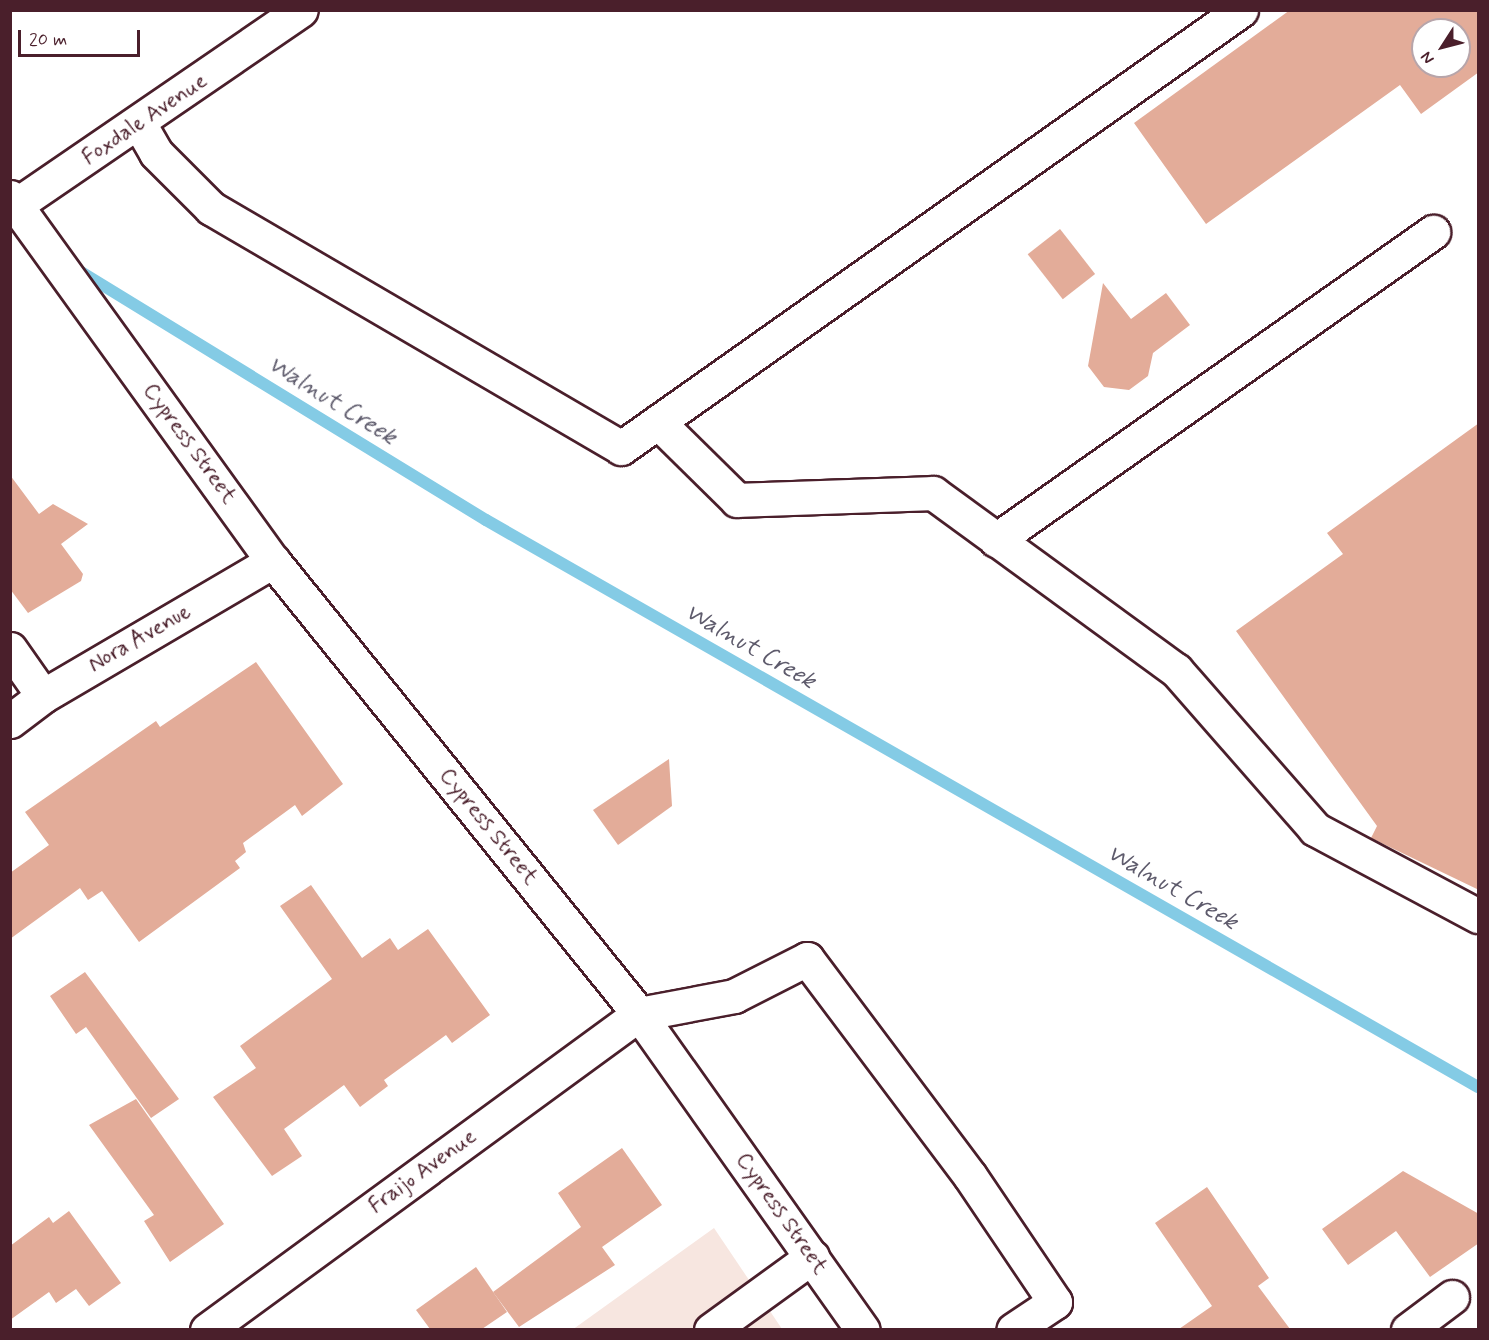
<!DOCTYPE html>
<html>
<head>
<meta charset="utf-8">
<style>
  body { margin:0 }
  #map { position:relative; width:1489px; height:1340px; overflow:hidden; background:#fff; font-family:Mynerve,sans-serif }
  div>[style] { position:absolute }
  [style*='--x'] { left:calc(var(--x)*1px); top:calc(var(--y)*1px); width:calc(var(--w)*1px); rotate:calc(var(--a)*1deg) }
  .built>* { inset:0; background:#f7e6e0 }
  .stream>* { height:12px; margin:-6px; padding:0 6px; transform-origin:6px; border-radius:6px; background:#84cbe5 }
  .building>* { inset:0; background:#e3ac99; transform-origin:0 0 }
  .roads { filter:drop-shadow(2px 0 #4a1f2b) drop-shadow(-2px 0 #4a1f2b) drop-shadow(0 2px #4a1f2b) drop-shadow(0 -2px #4a1f2b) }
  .minor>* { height:33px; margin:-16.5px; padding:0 16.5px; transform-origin:16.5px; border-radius:16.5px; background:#fff }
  span { translate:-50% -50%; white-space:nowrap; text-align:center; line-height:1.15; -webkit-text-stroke:6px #fff; paint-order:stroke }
  .street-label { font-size:22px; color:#4a1f2b }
  .water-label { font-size:24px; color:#5e5b6c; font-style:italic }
  .frame { position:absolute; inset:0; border:12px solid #4a1f2b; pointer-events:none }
  .north { position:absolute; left:1411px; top:18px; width:60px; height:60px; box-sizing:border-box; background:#fff; border:2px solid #b7a5aa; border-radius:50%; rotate:234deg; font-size:16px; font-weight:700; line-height:24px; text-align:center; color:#4a1f2b }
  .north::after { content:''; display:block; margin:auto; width:21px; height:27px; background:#4a1f2b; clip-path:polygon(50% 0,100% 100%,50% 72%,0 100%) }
  .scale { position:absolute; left:18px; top:30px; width:122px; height:27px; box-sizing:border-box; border:3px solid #4a1f2b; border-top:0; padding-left:8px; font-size:18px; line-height:21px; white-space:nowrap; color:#4a1f2b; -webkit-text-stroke:4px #fff; paint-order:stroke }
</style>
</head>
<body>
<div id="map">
  <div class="built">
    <div style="clip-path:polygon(714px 1228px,782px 1329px,572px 1330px)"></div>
  </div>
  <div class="stream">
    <div style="--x:73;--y:267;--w:484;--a:31.5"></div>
    <div style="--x:486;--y:520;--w:1143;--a:29.75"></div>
  </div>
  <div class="building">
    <div style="clip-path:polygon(evenodd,1290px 10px,1479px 10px,1479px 72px,1421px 114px,1400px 85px,1206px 224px,1134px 123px,1290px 10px,1423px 30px,1459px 30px,1459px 66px,1423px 66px,1423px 30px)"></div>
    <div style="left:1060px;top:229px;width:57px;height:41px;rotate:52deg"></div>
    <div style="clip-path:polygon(1103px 283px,1131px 319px,1166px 293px,1190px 325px,1153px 353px,1148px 376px,1129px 390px,1104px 387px,1088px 366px)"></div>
    <div style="clip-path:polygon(1479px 423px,1479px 890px,1371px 838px,1377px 826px,1236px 631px,1343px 554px,1327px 533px)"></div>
    <div style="clip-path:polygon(10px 475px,39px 514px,53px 504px,88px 524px,61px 544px,83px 574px,81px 581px,28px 613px,10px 589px)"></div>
    <div style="clip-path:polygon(256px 662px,343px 784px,302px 816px,295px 805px,243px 843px,246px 852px,235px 861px,240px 868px,139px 942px,102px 891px,88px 900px,80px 888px,10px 939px,10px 873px,49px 845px,25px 812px,156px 721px,160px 727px)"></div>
    <div style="clip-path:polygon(669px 759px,672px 806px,618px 845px,593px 810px)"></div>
    <div style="clip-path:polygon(311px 885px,362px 958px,390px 938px,398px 950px,428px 929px,490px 1015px,452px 1043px,446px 1035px,384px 1080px,388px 1086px,360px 1107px,344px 1085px,284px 1129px,302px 1156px,272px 1176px,213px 1097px,256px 1068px,240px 1046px,332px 979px,280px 906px)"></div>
    <div style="clip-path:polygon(85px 972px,179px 1099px,151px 1118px,86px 1027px,76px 1034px,50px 996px)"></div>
    <div style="clip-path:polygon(136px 1099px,224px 1224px,170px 1262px,144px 1221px,154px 1215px,89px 1125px)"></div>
    <div style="clip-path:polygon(622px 1148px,662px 1205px,602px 1247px,615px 1265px,519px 1327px,493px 1292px,581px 1227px,558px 1193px)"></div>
    <div style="clip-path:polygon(1403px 1171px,1479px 1214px,1479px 1243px,1430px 1277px,1396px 1231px,1348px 1265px,1322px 1229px)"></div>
    <div style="clip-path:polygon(1207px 1187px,1269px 1278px,1258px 1286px,1290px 1329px,1179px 1329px,1212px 1306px,1155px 1223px)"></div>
    <div style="clip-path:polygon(69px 1211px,121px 1283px,89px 1306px,76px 1289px,56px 1303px,49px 1292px,10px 1320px,10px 1246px,49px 1217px,53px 1223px)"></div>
    <div style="clip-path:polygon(476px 1267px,507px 1312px,482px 1329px,430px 1329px,416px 1310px)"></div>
  </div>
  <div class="roads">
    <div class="minor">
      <div style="--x:140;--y:125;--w:32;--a:60"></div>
      <div style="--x:156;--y:153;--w:78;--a:45"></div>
      <div style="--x:211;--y:208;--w:475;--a:30.3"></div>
      <div style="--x:621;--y:448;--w:759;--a:-35.24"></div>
      <div style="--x:10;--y:197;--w:449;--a:54.2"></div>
      <div style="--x:273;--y:561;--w:582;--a:51.06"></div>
      <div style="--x:639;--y:1014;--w:387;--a:54.7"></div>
      <div style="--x:16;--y:205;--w:345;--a:-34.4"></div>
      <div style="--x:658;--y:422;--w:111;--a:44.6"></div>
      <div style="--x:737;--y:500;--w:196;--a:-2"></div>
      <div style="--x:933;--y:493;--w:301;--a:36.1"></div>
      <div style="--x:1176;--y:670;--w:211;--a:48.8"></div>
      <div style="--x:1315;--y:829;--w:185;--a:28.1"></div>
      <div style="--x:996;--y:540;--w:535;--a:-35.18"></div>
      <div style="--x:10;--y:649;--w:57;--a:54.9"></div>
      <div style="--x:10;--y:721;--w:41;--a:-37.1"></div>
      <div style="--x:43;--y:696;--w:267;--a:-30.4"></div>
      <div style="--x:207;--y:1330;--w:535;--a:-36.18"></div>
      <div style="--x:639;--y:1014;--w:97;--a:-10.7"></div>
      <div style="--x:734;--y:996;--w:82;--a:-26.9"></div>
      <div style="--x:807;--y:959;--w:271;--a:53.1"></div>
      <div style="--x:970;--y:1176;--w:152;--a:56"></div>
      <div style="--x:1055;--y:1302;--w:50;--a:146.3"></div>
      <div style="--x:711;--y:1330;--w:125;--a:-35.9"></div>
      <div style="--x:1408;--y:1330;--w:55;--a:-36.9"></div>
    </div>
  </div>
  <div class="street-label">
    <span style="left:145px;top:120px;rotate:-34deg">Foxdale Avenue</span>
    <span style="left:189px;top:444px;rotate:54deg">Cypress Street</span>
    <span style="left:140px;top:639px;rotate:-30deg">Nora Avenue</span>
    <span style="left:488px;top:827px;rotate:51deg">Cypress Street</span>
    <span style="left:423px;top:1172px;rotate:-36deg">Fraijo Avenue</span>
    <span style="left:781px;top:1214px;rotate:55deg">Cypress Street</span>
  </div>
  <div class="water-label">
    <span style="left:332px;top:401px;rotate:32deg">Walnut Creek</span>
    <span style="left:750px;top:647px;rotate:30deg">Walnut Creek</span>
    <span style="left:1172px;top:888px;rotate:30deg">Walnut Creek</span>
  </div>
  <div class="frame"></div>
  <div class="north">N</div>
  <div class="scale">20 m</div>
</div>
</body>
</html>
